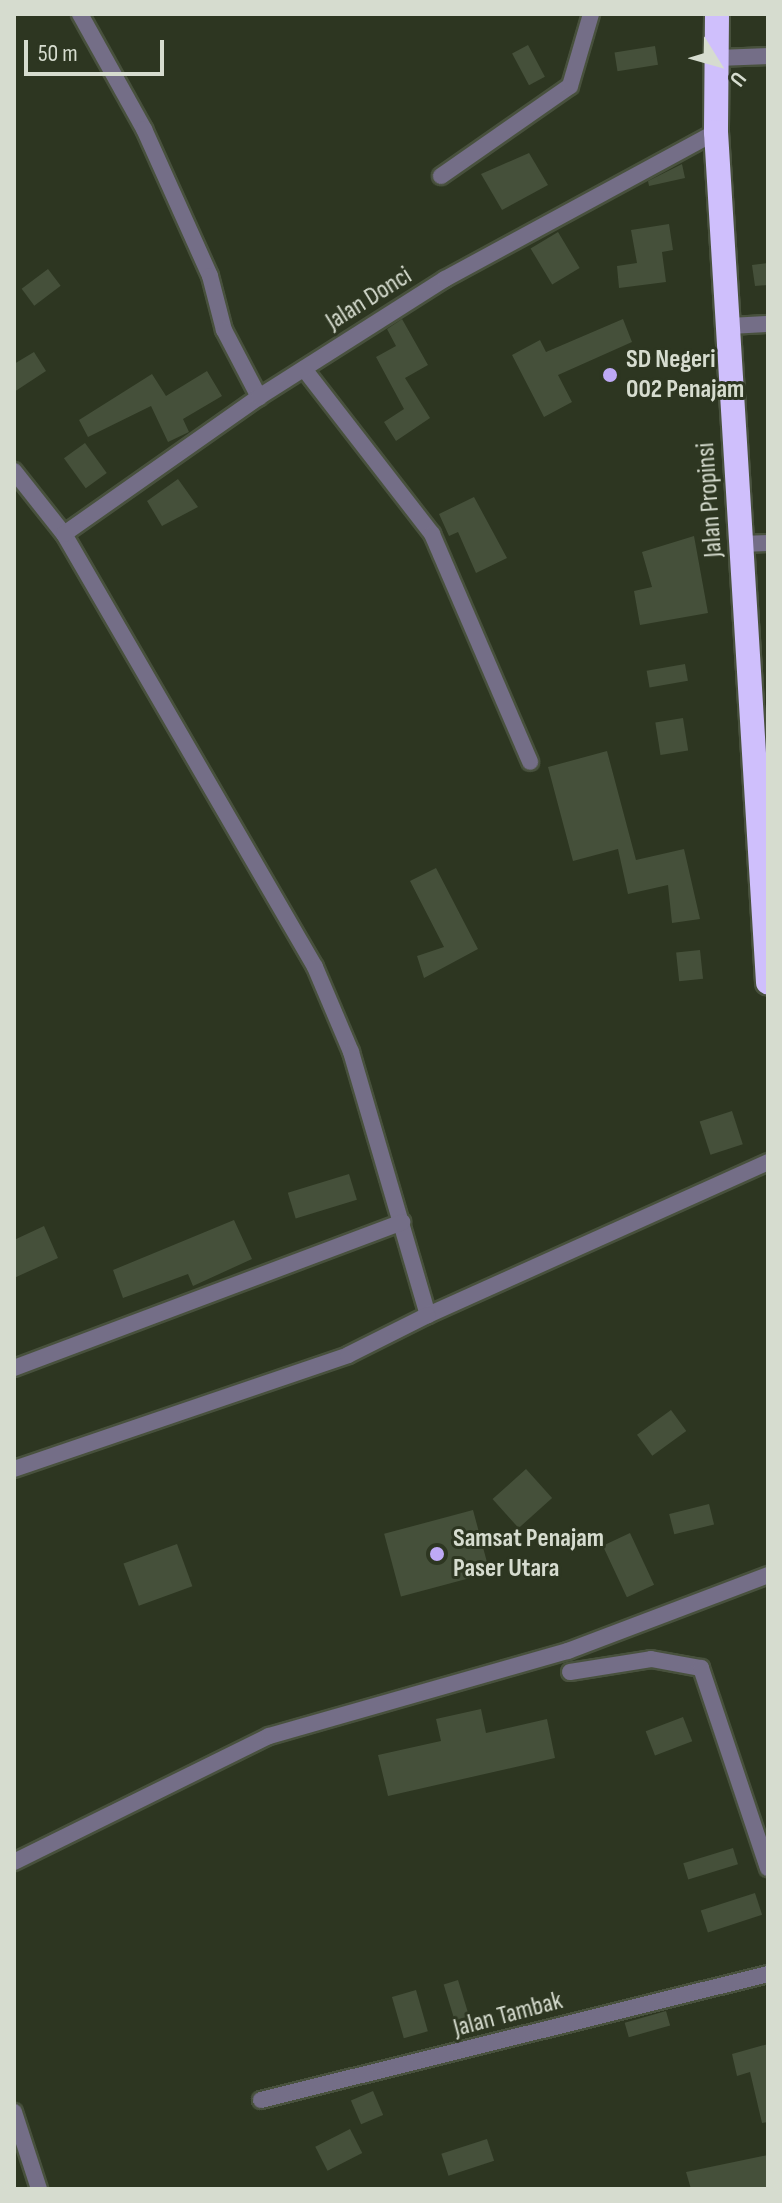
<!DOCTYPE html>
<html>
<head>
<meta charset="utf-8">
<style>
  body { margin:0 }
  #map { position:relative; width:782px; height:2203px; overflow:hidden; background:#2d3621; font-family:"Sofia Sans Condensed",sans-serif }
  div>[style] { position:absolute }
  [style*='--x'] { left:calc(var(--x)*1px); top:calc(var(--y)*1px); width:calc(var(--w)*1px); rotate:calc(var(--a)*1deg) }
  .building>* { inset:0; background:#45503a; transform-origin:0 0 }
  .roads { filter:drop-shadow(2px 0 #48513d) drop-shadow(-2px 0 #48513d) drop-shadow(0 2px #48513d) drop-shadow(0 -2px #48513d) }
  .street>* { height:16px; margin:-8px; padding:0 8px; transform-origin:8px; border-radius:8px; background:#746e87 }
  .highway>* { height:24px; margin:-12px; padding:0 12px; transform-origin:12px; border-radius:12px; background:#cfbffc }
  .dots>* { width:22px; height:22px; translate:-50% -50%; box-sizing:border-box; border:4px solid #2d3621; border-radius:50% }
  span { translate:-50% -50%; white-space:nowrap; text-align:center; line-height:1.15; -webkit-text-stroke:6px #2d3621; paint-order:stroke }
  .street-label { font-size:26px; color:#d6dccf }
  .poi-label { font-size:26px; color:#d6dccf; font-weight:700 }
  .left { translate:0 -50%; text-align:left }
  .frame { position:absolute; inset:0; border:16px solid #d6dccf; pointer-events:none }
  .north { position:absolute; left:678px; top:24px; width:80px; height:80px; -webkit-text-stroke:6px #2d3621; paint-order:stroke; rotate:127deg; font-size:22px; font-weight:700; line-height:32px; text-align:center; color:#d6dccf }
  .north::after { content:''; display:block; margin:auto; width:28px; height:36px; background:#d6dccf; clip-path:polygon(50% 0,100% 100%,50% 72%,0 100%) }
  .scale { position:absolute; left:24px; top:40px; width:140px; height:36px; box-sizing:border-box; border:4px solid #d6dccf; border-top:0; padding-left:10px; font-size:24px; line-height:28px; white-space:nowrap; color:#d6dccf; -webkit-text-stroke:6px #2d3621; paint-order:stroke }
</style>
</head>
<body>
<div id="map">
  <div class="building">
    <div style="left:528px;top:45px;width:36px;height:18px;rotate:62deg"></div>
    <div style="left:655px;top:46px;width:19px;height:41px;rotate:81deg"></div>
    <div style="clip-path:polygon(529px 153px,548px 185px,502px 210px,481px 174px)"></div>
    <div style="clip-path:polygon(682px 164px,685px 178px,649px 186px,648px 181px)"></div>
    <div style="clip-path:polygon(669px 224px,673px 250px,662px 252px,666px 282px,619px 288px,617px 266px,637px 263px,631px 230px)"></div>
    <div style="left:558px;top:232px;width:42px;height:32px;rotate:59deg"></div>
    <div style="clip-path:polygon(768px 263px,768px 285px,755px 286px,752px 265px)"></div>
    <div style="left:48px;top:269px;width:21px;height:33px;rotate:53deg"></div>
    <div style="clip-path:polygon(402px 319px,428px 365px,405px 378px,430px 418px,396px 441px,384px 422px,404px 409px,376px 357px,396px 346px,387px 329px)"></div>
    <div style="clip-path:polygon(623px 319px,632px 342px,558px 375px,572px 402px,544px 417px,512px 355px,540px 340px,546px 352px)"></div>
    <div style="clip-path:polygon(34px 352px,46px 371px,14px 392px,14px 364px)"></div>
    <div style="clip-path:polygon(207px 371px,222px 396px,183px 419px,189px 432px,168px 442px,151px 406px,88px 437px,79px 420px,152px 374px,166px 396px)"></div>
    <div style="left:85px;top:443px;width:37px;height:26px;rotate:54deg"></div>
    <div style="clip-path:polygon(178px 479px,198px 507px,162px 526px,147px 501px)"></div>
    <div style="clip-path:polygon(474px 497px,507px 558px,476px 573px,458px 532px,449px 536px,439px 514px)"></div>
    <div style="clip-path:polygon(694px 536px,708px 613px,640px 625px,634px 591px,652px 587px,642px 552px)"></div>
    <div style="left:685px;top:664px;width:17px;height:39px;rotate:80deg"></div>
    <div style="left:683px;top:718px;width:33px;height:28px;rotate:81deg"></div>
    <div style="clip-path:polygon(607px 751px,636px 860px,684px 849px,700px 919px,672px 923px,668px 885px,628px 894px,618px 849px,573px 861px,548px 767px)"></div>
    <div style="clip-path:polygon(436px 868px,478px 949px,424px 978px,417px 956px,444px 947px,410px 881px)"></div>
    <div style="left:700px;top:950px;width:29px;height:24px;rotate:84deg"></div>
    <div style="left:732px;top:1111px;width:35px;height:34px;rotate:72deg"></div>
    <div style="left:349px;top:1174px;width:27px;height:64px;rotate:73deg"></div>
    <div style="clip-path:polygon(234px 1220px,252px 1259px,193px 1286px,188px 1274px,123px 1298px,113px 1270px)"></div>
    <div style="clip-path:polygon(44px 1226px,58px 1258px,14px 1278px,14px 1240px)"></div>
    <div style="left:671px;top:1410px;width:26px;height:42px;rotate:54deg"></div>
    <div style="left:526px;top:1469px;width:39px;height:45px;rotate:48deg"></div>
    <div style="left:709px;top:1504px;width:21px;height:41px;rotate:76deg"></div>
    <div style="left:473px;top:1510px;width:65px;height:92px;rotate:75deg"></div>
    <div style="left:630px;top:1533px;width:57px;height:30px;rotate:65deg"></div>
    <div style="left:177px;top:1544px;width:45px;height:57px;rotate:70deg"></div>
    <div style="clip-path:polygon(481px 1709px,486px 1733px,547px 1719px,555px 1758px,388px 1796px,378px 1755px,441px 1741px,436px 1719px)"></div>
    <div style="left:683px;top:1717px;width:26px;height:40px;rotate:69deg"></div>
    <div style="left:733px;top:1848px;width:17px;height:52px;rotate:73deg"></div>
    <div style="left:755px;top:1893px;width:23px;height:57px;rotate:72deg"></div>
    <div style="left:458px;top:1980px;width:38px;height:15px;rotate:73deg"></div>
    <div style="left:416px;top:1990px;width:43px;height:25px;rotate:74deg"></div>
    <div style="left:666px;top:2011px;width:15px;height:43px;rotate:74deg"></div>
    <div style="clip-path:polygon(768px 2044px,768px 2122px,762px 2123px,750px 2072px,737px 2076px,732px 2054px)"></div>
    <div style="left:373px;top:2091px;width:26px;height:24px;rotate:67deg"></div>
    <div style="left:350px;top:2129px;width:27px;height:39px;rotate:63deg"></div>
    <div style="left:487px;top:2139px;width:23px;height:48px;rotate:72deg"></div>
    <div style="clip-path:polygon(768px 2155px,768px 2189px,691px 2189px,686px 2172px)"></div>
  </div>
  <div class="roads">
    <div class="street">
      <div style="--x:80;--y:14;--w:132;--a:60.9"></div>
      <div style="--x:144;--y:129;--w:161;--a:65.8"></div>
      <div style="--x:210;--y:276;--w:56;--a:75.5"></div>
      <div style="--x:224;--y:330;--w:76;--a:62.4"></div>
      <div style="--x:719;--y:58;--w:49;--a:-2.3"></div>
      <div style="--x:441;--y:176;--w:157;--a:-34.9"></div>
      <div style="--x:570;--y:86;--w:75;--a:-73.7"></div>
      <div style="--x:728;--y:326;--w:40;--a:-2.9"></div>
      <div style="--x:304;--y:369;--w:209;--a:52.2"></div>
      <div style="--x:432;--y:534;--w:248;--a:66.7"></div>
      <div style="--x:14;--y:471;--w:80;--a:51.6"></div>
      <div style="--x:64;--y:534;--w:500;--a:59.9"></div>
      <div style="--x:315;--y:967;--w:92;--a:67"></div>
      <div style="--x:351;--y:1052;--w:274;--a:73.7"></div>
      <div style="--x:428;--y:1315;--w:373;--a:-24.2"></div>
      <div style="--x:64;--y:534;--w:238;--a:-35.1"></div>
      <div style="--x:259;--y:397;--w:220;--a:-32.4"></div>
      <div style="--x:445;--y:279;--w:308;--a:-28.5"></div>
      <div style="--x:741;--y:544;--w:27;--a:-2"></div>
      <div style="--x:14;--y:1368;--w:415;--a:-20.6"></div>
      <div style="--x:14;--y:1469;--w:353;--a:-18.8"></div>
      <div style="--x:348;--y:1355;--w:89;--a:-26.6"></div>
      <div style="--x:570;--y:1672;--w:82;--a:-9.1"></div>
      <div style="--x:651;--y:1659;--w:51;--a:10.2"></div>
      <div style="--x:701;--y:1668;--w:211;--a:71.5"></div>
      <div style="--x:14;--y:1862;--w:284;--a:-26.3"></div>
      <div style="--x:269;--y:1736;--w:311;--a:-15.9"></div>
      <div style="--x:568;--y:1651;--w:214;--a:-20.8"></div>
      <div style="--x:261;--y:2100;--w:522;--a:-13.96"></div>
      <div style="--x:14;--y:2112;--w:81;--a:72"></div>
    </div>
    <div class="highway">
      <div style="--x:717;--y:14;--w:118;--a:90.5"></div>
      <div style="--x:716;--y:132;--w:852;--a:86.5"></div>
    </div>
  </div>
  <div class="dots">
    <div style="left:610px;top:375px;background:#bea9f5"></div>
    <div style="left:437px;top:1554px;background:#bea9f5"></div>
  </div>
  <div class="street-label">
    <span style="left:369px;top:299px;rotate:-32deg">Jalan Donci</span>
    <span style="left:710px;top:500px;rotate:-94deg">Jalan Propinsi</span>
    <span style="left:508px;top:2015px;rotate:-15deg">Jalan Tambak</span>
  </div>
  <div class="poi-label">
    <span class="left" style="left:626px;top:375px">SD Negeri<br>002 Penajam</span>
    <span class="left" style="left:453px;top:1554px">Samsat Penajam<br>Paser Utara</span>
  </div>
  <div class="frame"></div>
  <div class="north">U</div>
  <div class="scale">50 m</div>
</div>
</body>
</html>
